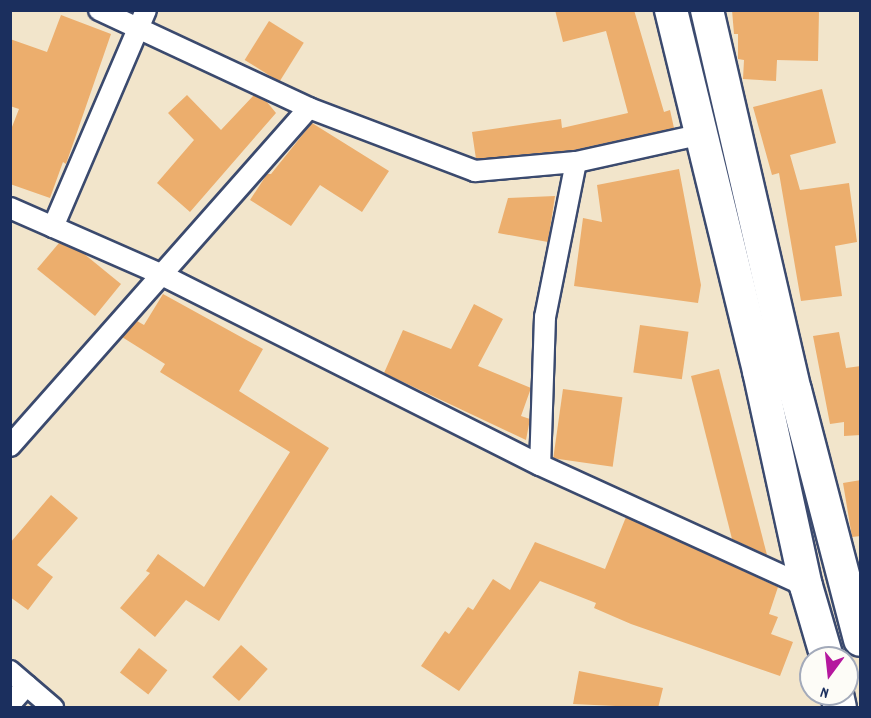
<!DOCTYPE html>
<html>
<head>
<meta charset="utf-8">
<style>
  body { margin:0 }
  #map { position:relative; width:871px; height:718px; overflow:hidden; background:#f2e5cb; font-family:Dekko,sans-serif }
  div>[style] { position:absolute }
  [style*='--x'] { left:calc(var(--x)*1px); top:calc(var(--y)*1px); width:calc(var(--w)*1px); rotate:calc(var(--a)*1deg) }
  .building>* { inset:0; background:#ecae6d; transform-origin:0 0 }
  .roads { filter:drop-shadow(2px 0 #3b4a6e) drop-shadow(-2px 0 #3b4a6e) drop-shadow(0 2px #3b4a6e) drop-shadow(0 -2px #3b4a6e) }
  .minor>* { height:20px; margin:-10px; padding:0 10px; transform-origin:10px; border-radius:10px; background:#fff }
  .trunk>* { height:32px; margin:-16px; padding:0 16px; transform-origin:16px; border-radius:16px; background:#fff }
  span { translate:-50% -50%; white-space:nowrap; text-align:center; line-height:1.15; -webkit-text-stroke:6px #fdfcf7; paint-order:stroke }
  .frame { position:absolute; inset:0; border:12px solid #1b2f5e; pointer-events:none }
  .north { position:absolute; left:799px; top:646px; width:60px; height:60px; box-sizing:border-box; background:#fdfcf7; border:2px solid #a3aaba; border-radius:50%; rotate:195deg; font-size:16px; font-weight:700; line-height:24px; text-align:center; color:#1b2f5e }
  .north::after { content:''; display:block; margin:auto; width:21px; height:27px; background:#b5179e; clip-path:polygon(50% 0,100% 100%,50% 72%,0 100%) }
</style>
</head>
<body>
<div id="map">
  <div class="building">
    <div style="clip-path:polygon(555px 10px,634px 10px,664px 112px,670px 110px,674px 128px,574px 150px,476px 159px,472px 132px,561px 119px,562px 128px,628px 113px,606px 31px,563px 42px)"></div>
    <div style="clip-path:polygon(732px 10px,819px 10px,818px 61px,777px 60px,776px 81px,743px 79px,744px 60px,738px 59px,738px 34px,734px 34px)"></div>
    <div style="clip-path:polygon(61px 15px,111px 34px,66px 164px,63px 162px,50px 198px,10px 184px,10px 132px,19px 109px,10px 106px,10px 39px,47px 52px)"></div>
    <div style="left:269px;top:21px;width:41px;height:46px;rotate:32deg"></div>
    <div style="clip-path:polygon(822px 89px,836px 143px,790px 155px,800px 190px,849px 183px,857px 242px,835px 246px,842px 296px,801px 301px,779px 173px,772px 175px,753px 107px)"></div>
    <div style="clip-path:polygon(187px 95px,221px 130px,254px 95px,267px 102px,276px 113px,190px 212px,157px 183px,194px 140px,168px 113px)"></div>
    <div style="clip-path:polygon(312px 123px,389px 171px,362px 212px,320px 185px,291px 226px,250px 200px,267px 174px,271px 174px)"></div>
    <div style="clip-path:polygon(679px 169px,701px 285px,698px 303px,574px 286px,583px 218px,602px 222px,597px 185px)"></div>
    <div style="clip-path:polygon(555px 196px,548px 242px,498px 233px,508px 198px)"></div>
    <div style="clip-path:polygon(59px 243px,83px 253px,121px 284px,95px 316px,37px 269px)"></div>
    <div style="clip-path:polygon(163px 294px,263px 349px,239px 391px,329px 448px,219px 621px,186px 600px,155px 637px,120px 608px,150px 573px,146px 571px,158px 554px,204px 587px,290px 452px,160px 372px,165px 364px,122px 337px,137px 321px,144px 325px)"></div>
    <div style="clip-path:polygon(474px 304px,503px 319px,478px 366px,531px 388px,521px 416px,530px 419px,526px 440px,384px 373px,403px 330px,451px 349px)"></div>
    <div style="left:640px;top:325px;width:49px;height:48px;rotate:8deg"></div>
    <div style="clip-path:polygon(839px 332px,846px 368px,861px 366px,861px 435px,844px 436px,844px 422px,830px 424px,813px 336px)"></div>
    <div style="clip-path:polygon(719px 369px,767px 555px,732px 539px,691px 376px)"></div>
    <div style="left:563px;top:389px;width:60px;height:70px;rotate:8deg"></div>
    <div style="clip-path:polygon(861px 480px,861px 536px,852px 537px,843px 483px)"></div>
    <div style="clip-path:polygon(51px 495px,78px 518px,37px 565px,53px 577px,28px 610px,10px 597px,10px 543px)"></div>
    <div style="clip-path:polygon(626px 517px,778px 587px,769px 614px,778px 617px,771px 634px,793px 642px,780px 676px,631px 624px,594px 608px,596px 603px,540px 581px,459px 691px,421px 666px,445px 631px,449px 634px,468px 607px,473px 610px,493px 579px,510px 590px,535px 542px,605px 569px)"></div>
    <div style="left:241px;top:645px;width:36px;height:43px;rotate:42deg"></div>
    <div style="left:139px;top:648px;width:36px;height:31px;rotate:38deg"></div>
    <div style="clip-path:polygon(579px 671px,663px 688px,658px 708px,573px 704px)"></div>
  </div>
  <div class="roads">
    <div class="minor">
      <div style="--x:99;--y:10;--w:232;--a:25"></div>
      <div style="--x:309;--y:108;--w:178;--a:20.8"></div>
      <div style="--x:475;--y:171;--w:101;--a:-5.1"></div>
      <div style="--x:576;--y:162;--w:158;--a:101.3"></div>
      <div style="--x:545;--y:317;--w:148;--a:91.9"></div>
      <div style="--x:576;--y:162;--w:129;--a:-12.5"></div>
      <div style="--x:10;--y:208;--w:164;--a:23.7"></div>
      <div style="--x:160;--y:274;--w:425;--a:26.7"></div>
      <div style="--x:540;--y:465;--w:292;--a:24.5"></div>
      <div style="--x:53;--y:227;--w:236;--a:-66.8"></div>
      <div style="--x:10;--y:446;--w:451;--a:-48.5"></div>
      <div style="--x:10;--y:671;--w:57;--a:40.7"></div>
      <div style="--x:10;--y:704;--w:25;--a:-48"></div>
    </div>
    <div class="trunk">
      <div style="--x:671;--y:10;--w:372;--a:76.3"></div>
      <div style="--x:759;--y:371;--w:220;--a:77.7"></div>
      <div style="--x:806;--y:586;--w:75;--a:73.7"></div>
      <div style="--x:707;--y:10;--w:390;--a:77"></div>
      <div style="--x:795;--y:390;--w:258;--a:75.4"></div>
      <div style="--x:837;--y:694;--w:14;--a:78"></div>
    </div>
  </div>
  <div class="frame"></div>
  <div class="north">N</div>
</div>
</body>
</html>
